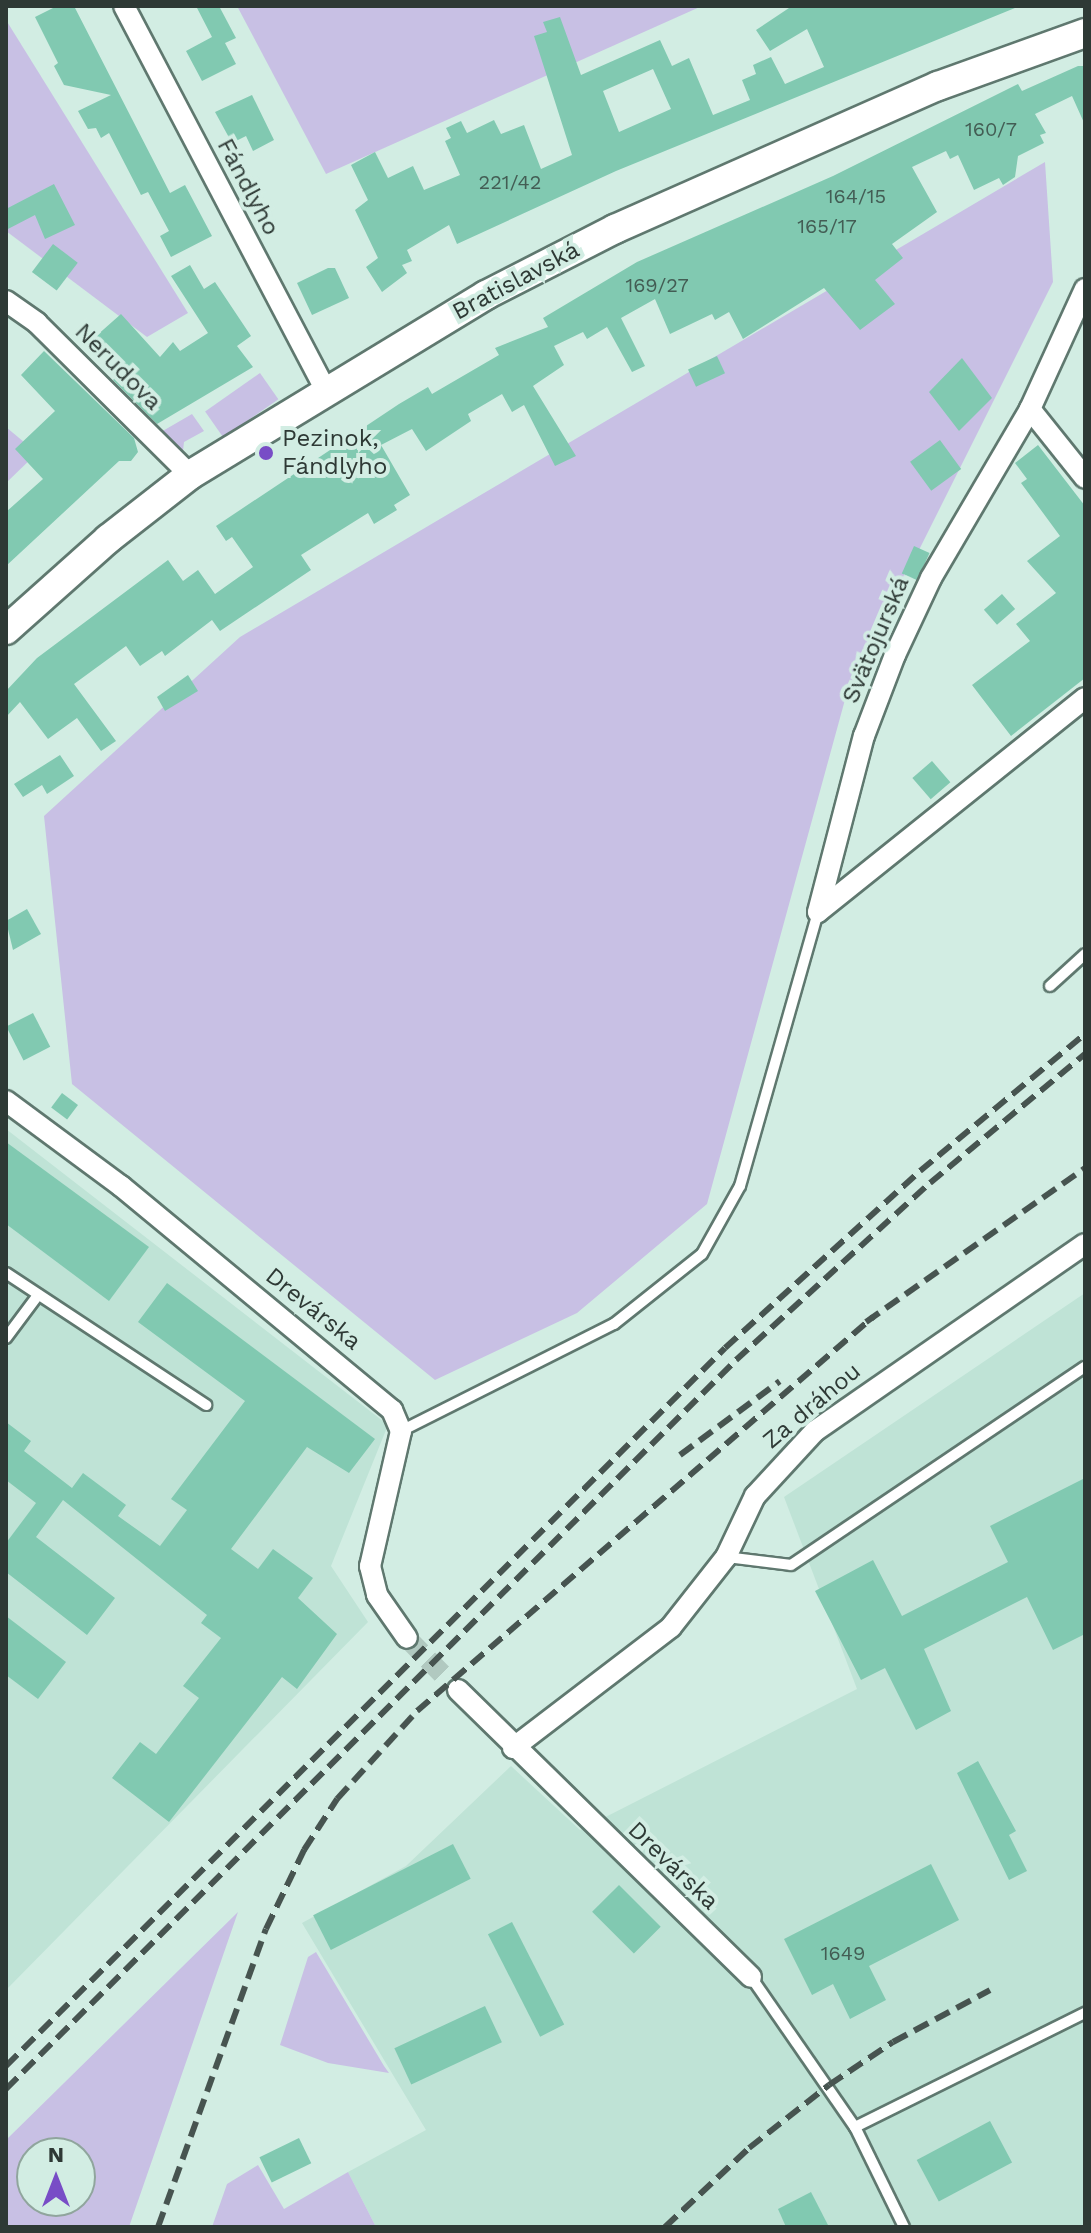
<!DOCTYPE html>
<html>
<head>
<meta charset="utf-8">
<style>
  body { margin:0 }
  #map { position:relative; width:1091px; height:2233px; overflow:hidden; background:#d2ede3; font-family:"Work Sans",sans-serif }
  div>[style] { position:absolute }
  [style*='--x'] { left:calc(var(--x)*1px); top:calc(var(--y)*1px); width:calc(var(--w)*1px); rotate:calc(var(--a)*1deg) }
  .built>* { inset:0; background:#bfe3d6 }
  .green>* { inset:0; background:#c8c0e4; transform-origin:0 0 }
  .building>* { inset:0; background:#81c9b1; transform-origin:0 0 }
  .street-tunnel>* { height:20px; margin-top:-10px; transform-origin:0; background:repeating-linear-gradient(90deg,#b1c9c0 0 20px,transparent 0 30px) }
  .roads { filter:drop-shadow(2px 0 #5f786f) drop-shadow(-2px 0 #5f786f) drop-shadow(0 2px #5f786f) drop-shadow(0 -2px #5f786f) }
  .lane>* { height:10px; margin:-5px; padding:0 5px; transform-origin:5px; border-radius:5px; background:#fff }
  .street>* { height:20px; margin:-10px; padding:0 10px; transform-origin:10px; border-radius:10px; background:#fff }
  .secondary>* { height:28px; margin:-14px; padding:0 14px; transform-origin:14px; border-radius:14px; background:#fff }
  .rail>* { height:6px; margin-top:-3px; transform-origin:0; background:repeating-linear-gradient(90deg,#475450 0 16px,transparent 0 24px) }
  .dots>* { width:22px; height:22px; translate:-50% -50%; box-sizing:border-box; border:4px solid #d2ede3; border-radius:50% }
  span { translate:-50% -50%; white-space:nowrap; text-align:center; line-height:1.15; -webkit-text-stroke:8px #d2ede3; paint-order:stroke }
  .number-label { font-size:20px; color:#435d54 }
  .number-label span { -webkit-text-stroke-width:0 }
  .street-label { font-size:24px; color:#2e3935 }
  .poi-label { font-size:24px; color:#2e3935 }
  .left { translate:0 -50%; text-align:left }
  .frame { position:absolute; inset:0; border:8px solid #2e3935; pointer-events:none }
  .north { position:absolute; left:16px; top:2137px; width:80px; height:80px; box-sizing:border-box; background:#d2ede3; border:2px solid #90a59d; border-radius:50%; rotate:0deg; font-size:22px; font-weight:700; line-height:32px; text-align:center; color:#2e3935 }
  .north::after { content:''; display:block; margin:auto; width:28px; height:36px; background:#784dc6; clip-path:polygon(50% 0,100% 100%,50% 72%,0 100%) }
</style>
</head>
<body>
<div id="map">
  <div class="built">
    <div style="clip-path:polygon(6px 1129px,388px 1425px,331px 1566px,368px 1622px,6px 1990px)"></div>
    <div style="clip-path:polygon(1085px 1293px,1085px 2227px,376px 2227px,348px 2172px,426px 2130px,302px 1923px,406px 1866px,511px 1766px,580px 1830px,857px 1689px,784px 1497px)"></div>
  </div>
  <div class="green">
    <div style="clip-path:polygon(237px 6px,702px 6px,326px 174px)"></div>
    <div style="clip-path:polygon(6px 20px,188px 313px,147px 337px,6px 231px)"></div>
    <div style="clip-path:polygon(1045px 162px,1053px 282px,846px 696px,707px 1204px,577px 1313px,435px 1380px,72px 1084px,44px 816px,240px 637px)"></div>
    <div style="left:260px;top:373px;width:32px;height:67px;rotate:55deg"></div>
    <div style="clip-path:polygon(192px 414px,204px 431px,184px 442px,183px 451px,161px 432px)"></div>
    <div style="clip-path:polygon(6px 427px,37px 453px,6px 483px)"></div>
    <div style="clip-path:polygon(evenodd,238px 1912px,129px 2227px,6px 2227px,6px 2140px,238px 1912px,32px 2153px,80px 2153px,80px 2201px,32px 2201px,32px 2153px)"></div>
    <div style="clip-path:polygon(316px 1952px,384px 2066px,389px 2073px,328px 2063px,280px 2045px,308px 1957px)"></div>
    <div style="clip-path:polygon(258px 2165px,284px 2209px,348px 2172px,376px 2227px,212px 2227px,227px 2184px)"></div>
  </div>
  <div class="building">
    <div style="clip-path:polygon(57px 6px,74px 6px,170px 193px,185px 185px,212px 236px,171px 257px,160px 236px,169px 231px,148px 192px,141px 195px,109px 133px,101px 138px,96px 128px,88px 129px,78px 111px,111px 95px,64px 85px,54px 66px,58px 63px,35px 17px)"></div>
    <div style="clip-path:polygon(196px 6px,219px 6px,236px 38px,225px 43px,236px 64px,202px 81px,186px 51px,212px 37px)"></div>
    <div style="clip-path:polygon(evenodd,792px 6px,1020px 6px,616px 171px,457px 244px,449px 225px,407px 250px,412px 261px,402px 265px,407px 273px,382px 292px,366px 267px,378px 258px,355px 210px,368px 200px,351px 165px,375px 152px,388px 178px,413px 166px,424px 190px,460px 175px,445px 141px,451px 138px,446px 128px,461px 121px,467px 133px,494px 120px,501px 134px,524px 125px,541px 169px,572px 155px,534px 36px,547px 32px,543px 22px,560px 17px,581px 75px,660px 40px,672px 66px,689px 58px,713px 115px,750px 100px,742px 80px,756px 74px,753px 65px,771px 57px,785px 84px,824px 67px,807px 29px,770px 51px,756px 30px,792px 6px,653px 69px,671px 109px,619px 132px,603px 91px,653px 69px)"></div>
    <div style="clip-path:polygon(1078px 66px,1085px 66px,1085px 125px,1072px 96px,1035px 114px,1046px 133px,1040px 135px,1044px 143px,1018px 156px,1015px 177px,1003px 185px,999px 178px,974px 190px,958px 155px,950px 159px,946px 151px,912px 167px,937px 212px,892px 244px,903px 258px,875px 280px,895px 304px,860px 330px,824px 288px,743px 339px,729px 312px,715px 320px,712px 314px,670px 334px,655px 299px,621px 318px,645px 366px,632px 372px,607px 327px,587px 339px,583px 332px,554px 346px,564px 365px,533px 386px,576px 456px,555px 466px,524px 405px,512px 412px,502px 394px,468px 414px,471px 421px,426px 451px,412px 429px,381px 445px,410px 495px,394px 505px,397px 510px,374px 524px,368px 513px,301px 555px,311px 570px,220px 631px,212px 620px,165px 656px,162px 651px,140px 666px,126px 646px,74px 684px,116px 741px,101px 751px,77px 718px,48px 739px,20px 702px,6px 717px,6px 691px,37px 658px,168px 560px,183px 581px,198px 570px,215px 594px,253px 567px,232px 537px,226px 541px,216px 526px,399px 404px,428px 387px,432px 394px,499px 355px,495px 348px,548px 327px,543px 318px,637px 262px,833px 176px,1018px 84px,1022px 91px)"></div>
    <div style="clip-path:polygon(252px 95px,274px 140px,253px 151px,246px 136px,232px 143px,215px 112px)"></div>
    <div style="clip-path:polygon(54px 184px,75px 225px,45px 239px,35px 215px,6px 230px,6px 209px)"></div>
    <div style="left:53px;top:244px;width:31px;height:35px;rotate:37deg"></div>
    <div style="clip-path:polygon(190px 265px,204px 289px,215px 282px,251px 336px,237px 346px,253px 367px,157px 424px,113px 380px,124px 369px,95px 337px,121px 314px,160px 357px,173px 342px,180px 351px,208px 333px,171px 276px)"></div>
    <div style="clip-path:polygon(328px 268px,335px 268px,349px 298px,312px 315px,297px 283px)"></div>
    <div style="clip-path:polygon(44px 351px,134px 438px,138px 452px,131px 461px,119px 461px,6px 566px,6px 512px,43px 479px,15px 449px,55px 411px,21px 375px)"></div>
    <div style="left:717px;top:356px;width:19px;height:32px;rotate:65deg"></div>
    <div style="clip-path:polygon(962px 358px,992px 398px,959px 431px,929px 392px)"></div>
    <div style="left:940px;top:440px;width:36px;height:37px;rotate:54deg"></div>
    <div style="clip-path:polygon(1038px 445px,1085px 506px,1085px 678px,1011px 736px,972px 685px,1030px 641px,1016px 624px,1056px 593px,1027px 561px,1060px 536px,1021px 483px,1027px 479px,1015px 463px)"></div>
    <div style="left:914px;top:546px;width:17px;height:30px;rotate:24deg"></div>
    <div style="left:1002px;top:594px;width:20px;height:24px;rotate:49deg"></div>
    <div style="clip-path:polygon(188px 675px,198px 691px,165px 711px,157px 697px)"></div>
    <div style="clip-path:polygon(60px 755px,74px 776px,47px 794px,42px 785px,23px 797px,14px 784px)"></div>
    <div style="left:932px;top:761px;width:28px;height:26px;rotate:49deg"></div>
    <div style="clip-path:polygon(27px 909px,41px 934px,13px 950px,6px 921px)"></div>
    <div style="left:33px;top:1013px;width:38px;height:30px;rotate:63deg"></div>
    <div style="left:62px;top:1093px;width:20px;height:18px;rotate:37deg"></div>
    <div style="clip-path:polygon(6px 1142px,149px 1247px,109px 1301px,6px 1224px)"></div>
    <div style="clip-path:polygon(167px 1283px,375px 1439px,349px 1473px,307px 1447px,231px 1549px,258px 1569px,273px 1549px,313px 1578px,298px 1598px,337px 1634px,297px 1689px,282px 1677px,169px 1822px,112px 1778px,140px 1742px,156px 1754px,199px 1698px,183px 1686px,221px 1638px,201px 1623px,207px 1615px,63px 1500px,36px 1537px,115px 1598px,87px 1635px,6px 1572px,6px 1543px,36px 1503px,6px 1480px,6px 1422px,31px 1441px,24px 1451px,72px 1488px,83px 1473px,126px 1505px,118px 1516px,160px 1546px,187px 1510px,171px 1499px,245px 1401px,138px 1322px)"></div>
    <div style="clip-path:polygon(1085px 1478px,1085px 1634px,1053px 1650px,1027px 1597px,924px 1649px,951px 1711px,916px 1730px,885px 1668px,861px 1680px,815px 1591px,873px 1560px,902px 1616px,1008px 1562px,990px 1526px)"></div>
    <div style="clip-path:polygon(6px 1616px,66px 1662px,38px 1699px,6px 1675px)"></div>
    <div style="clip-path:polygon(978px 1761px,1016px 1831px,1009px 1835px,1027px 1871px,1009px 1880px,957px 1773px)"></div>
    <div style="left:453px;top:1844px;width:39px;height:157px;rotate:63deg"></div>
    <div style="clip-path:polygon(931px 1864px,959px 1920px,869px 1966px,886px 2000px,850px 2019px,833px 1984px,812px 1995px,784px 1939px)"></div>
    <div style="left:619px;top:1885px;width:59px;height:38px;rotate:45deg"></div>
    <div style="left:512px;top:1922px;width:115px;height:27px;rotate:63deg"></div>
    <div style="left:485px;top:2006px;width:40px;height:100px;rotate:65deg"></div>
    <div style="left:990px;top:2121px;width:47px;height:83px;rotate:62deg"></div>
    <div style="left:299px;top:2138px;width:28px;height:44px;rotate:64deg"></div>
    <div style="clip-path:polygon(811px 2192px,829px 2227px,786px 2227px,778px 2209px)"></div>
  </div>
  <div class="street-tunnel">
    <div style="--x:407;--y:1638;--w:73;--a:45.6"></div>
  </div>
  <div class="roads">
    <div class="lane">
      <div style="--x:1050;--y:986;--w:47;--a:-42.4"></div>
      <div style="--x:6;--y:1273;--w:240;--a:33.4"></div>
      <div style="--x:6;--y:1338;--w:54;--a:-53.3"></div>
      <div style="--x:401;--y:1431;--w:238;--a:-26.7"></div>
      <div style="--x:614;--y:1324;--w:112;--a:-38.5"></div>
      <div style="--x:702;--y:1254;--w:78;--a:-60.8"></div>
      <div style="--x:740;--y:1186;--w:285;--a:-74.1"></div>
      <div style="--x:726;--y:1557;--w:65;--a:7"></div>
      <div style="--x:791;--y:1565;--w:354;--a:-34"></div>
      <div style="--x:751;--y:1977;--w:183;--a:55.3"></div>
      <div style="--x:855;--y:2127;--w:111;--a:63.9"></div>
      <div style="--x:855;--y:2127;--w:257;--a:-26.4"></div>
    </div>
    <div class="street">
      <div style="--x:124;--y:6;--w:436;--a:62.3"></div>
      <div style="--x:6;--y:301;--w:38;--a:35"></div>
      <div style="--x:37;--y:323;--w:216;--a:44.8"></div>
      <div style="--x:1030;--y:409;--w:88;--a:51.4"></div>
      <div style="--x:818;--y:912;--w:182;--a:-75.4"></div>
      <div style="--x:864;--y:736;--w:87;--a:-69.1"></div>
      <div style="--x:895;--y:655;--w:85;--a:-64.9"></div>
      <div style="--x:931;--y:578;--w:196;--a:-59.6"></div>
      <div style="--x:1030;--y:409;--w:132;--a:-65.4"></div>
      <div style="--x:818;--y:912;--w:342;--a:-38.7"></div>
      <div style="--x:6;--y:1101;--w:143;--a:36.5"></div>
      <div style="--x:121;--y:1186;--w:352;--a:39.6"></div>
      <div style="--x:392;--y:1410;--w:23;--a:67"></div>
      <div style="--x:401;--y:1431;--w:139;--a:102.9"></div>
      <div style="--x:370;--y:1566;--w:30;--a:76"></div>
      <div style="--x:377;--y:1595;--w:52;--a:55.1"></div>
      <div style="--x:458;--y:1690;--w:410;--a:44.4"></div>
      <div style="--x:513;--y:1748;--w:199;--a:-37.4"></div>
      <div style="--x:671;--y:1627;--w:89;--a:-51.8"></div>
      <div style="--x:726;--y:1557;--w:68;--a:-64.6"></div>
      <div style="--x:755;--y:1496;--w:88;--a:-47.3"></div>
      <div style="--x:815;--y:1431;--w:328;--a:-34.7"></div>
    </div>
    <div class="secondary">
      <div style="--x:6;--y:630;--w:137;--a:-41.7"></div>
      <div style="--x:108;--y:539;--w:104;--a:-38"></div>
      <div style="--x:190;--y:475;--w:346;--a:-31.3"></div>
      <div style="--x:486;--y:295;--w:145;--a:-27.1"></div>
      <div style="--x:615;--y:229;--w:353;--a:-23.9"></div>
      <div style="--x:938;--y:86;--w:156;--a:-19.8"></div>
    </div>
  </div>
  <div class="rail">
    <div style="--x:866;--y:1322;--w:268;--a:-35.1"></div>
    <div style="--x:680;--y:1455;--w:124;--a:-36.5"></div>
    <div style="--x:6;--y:2066;--w:1016;--a:-44.96"></div>
    <div style="--x:725;--y:1348;--w:263;--a:-42.2"></div>
    <div style="--x:920;--y:1171;--w:214;--a:-39.7"></div>
    <div style="--x:6;--y:2089;--w:1032;--a:-44.96"></div>
    <div style="--x:736;--y:1360;--w:263;--a:-42.4"></div>
    <div style="--x:930;--y:1183;--w:202;--a:-39.8"></div>
    <div style="--x:158;--y:2227;--w:317;--a:-70.1"></div>
    <div style="--x:266;--y:1929;--w:88;--a:-64.3"></div>
    <div style="--x:304;--y:1850;--w:61;--a:-57.1"></div>
    <div style="--x:337;--y:1799;--w:119;--a:-47.7"></div>
    <div style="--x:417;--y:1711;--w:603;--a:-40.83"></div>
    <div style="--x:665;--y:2227;--w:115;--a:-43.2"></div>
    <div style="--x:749;--y:2148;--w:102;--a:-38.2"></div>
    <div style="--x:829;--y:2085;--w:77;--a:-33.9"></div>
    <div style="--x:893;--y:2042;--w:110;--a:-28.2"></div>
  </div>
  <div class="dots">
    <div style="left:266px;top:453px;background:#784dc6"></div>
  </div>
  <div class="number-label">
    <span style="left:991px;top:129px">160/7</span>
    <span style="left:510px;top:182px">221/42</span>
    <span style="left:856px;top:196px">164/15</span>
    <span style="left:827px;top:226px">165/17</span>
    <span style="left:657px;top:285px">169/27</span>
    <span style="left:843px;top:1953px">1649</span>
  </div>
  <div class="street-label">
    <span style="left:248px;top:187px;rotate:62deg">Fándlyho</span>
    <span style="left:516px;top:281px;rotate:-28deg">Bratislavská</span>
    <span style="left:118px;top:367px;rotate:45deg">Nerudova</span>
    <span style="left:876px;top:640px;rotate:-67deg">Svätojurská</span>
    <span style="left:313px;top:1309px;rotate:39deg">Drevárska</span>
    <span style="left:812px;top:1406px;rotate:-40deg">Za dráhou</span>
    <span style="left:673px;top:1866px;rotate:44deg">Drevárska</span>
  </div>
  <div class="poi-label">
    <span class="left" style="left:282px;top:453px">Pezinok,<br>Fándlyho</span>
  </div>
  <div class="frame"></div>
  <div class="north">N</div>
</div>
</body>
</html>
